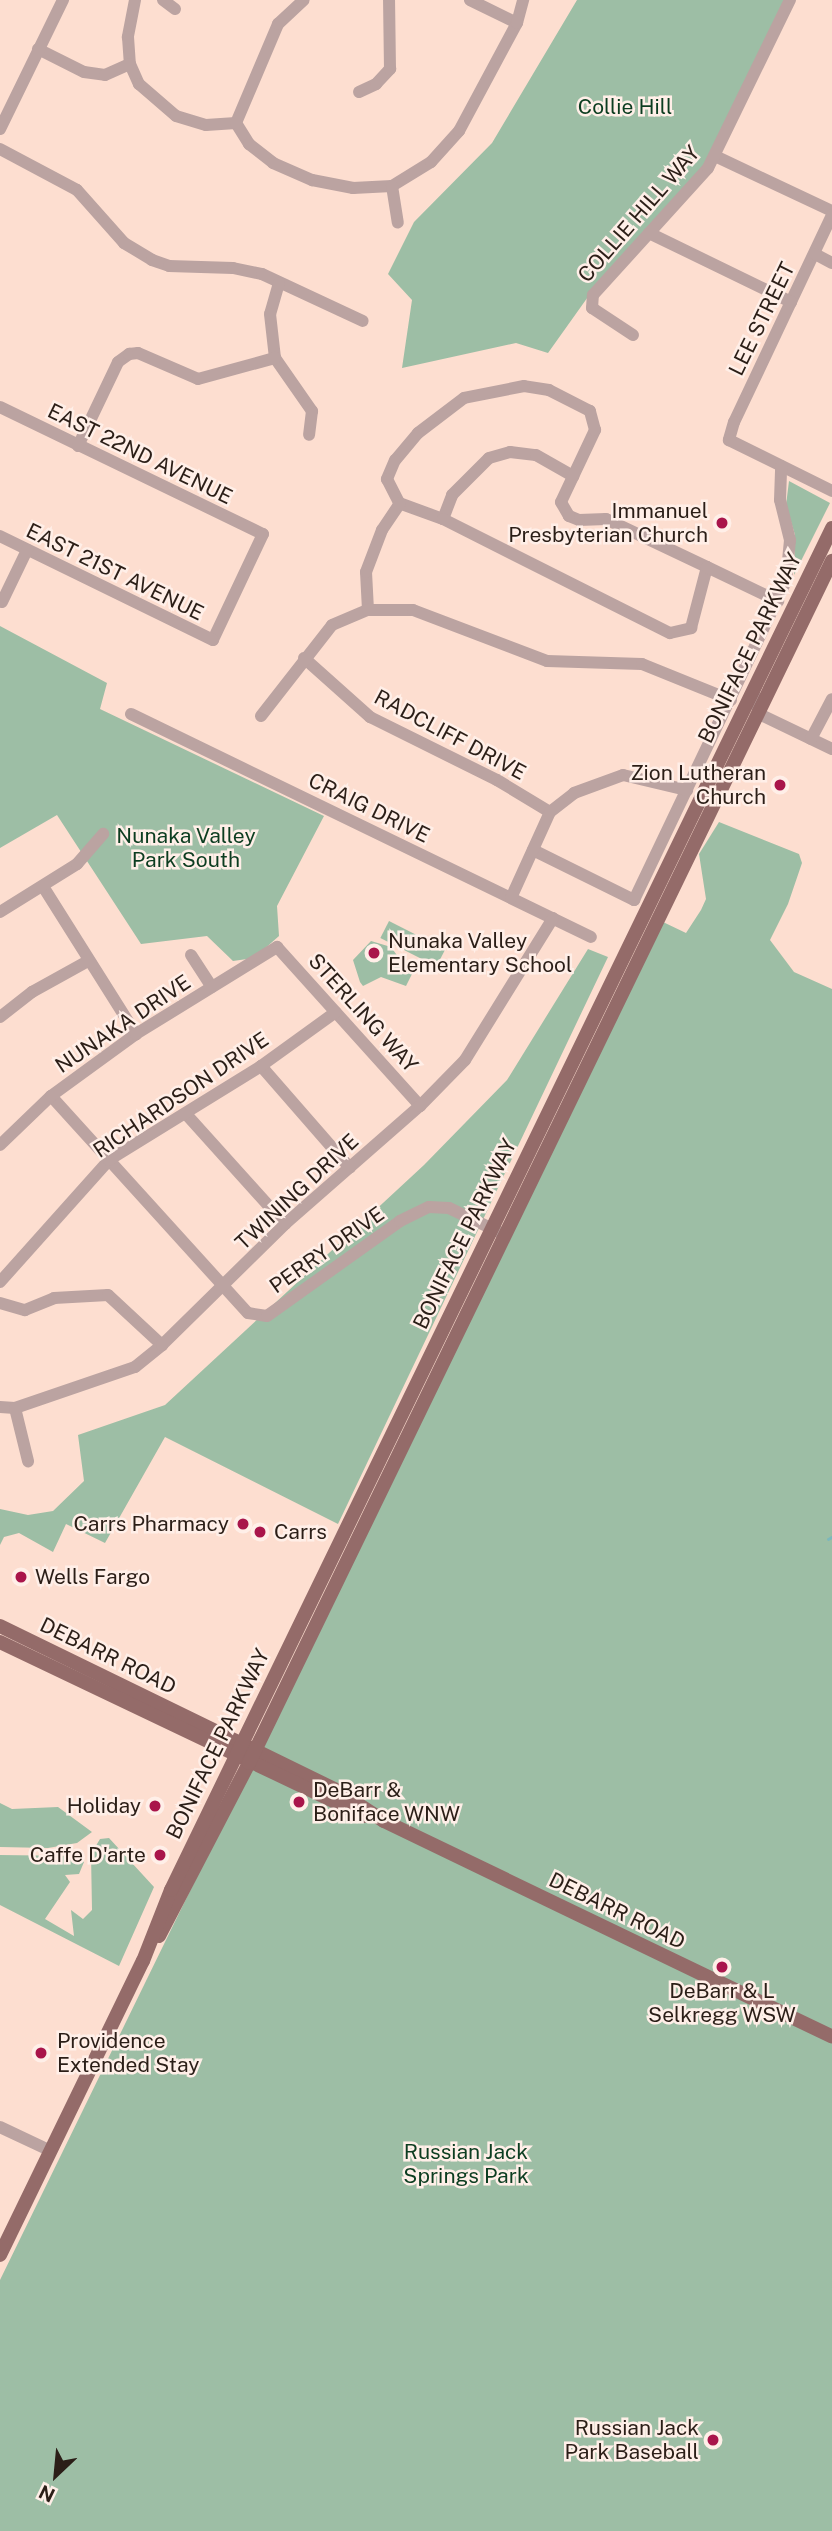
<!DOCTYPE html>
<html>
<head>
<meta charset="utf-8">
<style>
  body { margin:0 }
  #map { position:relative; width:832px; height:2531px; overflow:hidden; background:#fdded0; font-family:"Public Sans",sans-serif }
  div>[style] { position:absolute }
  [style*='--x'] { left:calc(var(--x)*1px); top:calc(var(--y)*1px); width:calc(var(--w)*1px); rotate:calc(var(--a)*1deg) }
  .green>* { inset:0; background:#9dbea5; transform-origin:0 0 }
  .stream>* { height:2.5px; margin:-1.25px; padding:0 1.25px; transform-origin:1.25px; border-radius:1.25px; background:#7cb8bc }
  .minor>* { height:12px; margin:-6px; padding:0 6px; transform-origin:6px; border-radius:6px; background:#bba3a1 }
  .major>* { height:14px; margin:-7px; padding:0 7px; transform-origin:7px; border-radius:7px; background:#946b69 }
  .dots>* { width:19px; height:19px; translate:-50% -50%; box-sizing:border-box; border:4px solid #ffefe8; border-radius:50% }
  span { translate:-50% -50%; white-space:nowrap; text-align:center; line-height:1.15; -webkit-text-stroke:5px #ffefe8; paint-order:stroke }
  .park-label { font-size:21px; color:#0c3d20 }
  .street-label { font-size:21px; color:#2b1e17 }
  .poi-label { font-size:21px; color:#2b1e17 }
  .right { translate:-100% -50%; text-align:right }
  .left { translate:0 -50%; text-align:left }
  .north { position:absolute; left:21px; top:2440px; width:70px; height:70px; -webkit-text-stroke:5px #ffefe8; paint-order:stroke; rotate:206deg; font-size:19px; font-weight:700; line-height:28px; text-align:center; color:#2b1e17 }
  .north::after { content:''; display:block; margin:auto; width:24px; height:32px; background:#2b1e17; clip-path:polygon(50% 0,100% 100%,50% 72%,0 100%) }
</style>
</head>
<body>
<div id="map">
  <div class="green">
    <div style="clip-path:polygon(577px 0,786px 0,707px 164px,595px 287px,548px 353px,516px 343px,402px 368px,412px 300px,388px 274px,414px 222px,492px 143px)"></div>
    <div style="clip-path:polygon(789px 481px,830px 503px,794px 575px,795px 535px,786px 505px)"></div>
    <div style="clip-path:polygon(0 626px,107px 683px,100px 709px,324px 816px,277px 906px,279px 936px,254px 958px,233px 961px,207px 936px,141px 944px,57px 815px,0 848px)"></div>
    <div style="clip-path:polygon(719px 822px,799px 854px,802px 863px,788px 904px,770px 940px,794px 972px,832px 989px,832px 2531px,0 2531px,0 2280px,663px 922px,686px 933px,701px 910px,706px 899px,699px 854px)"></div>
    <div style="left:389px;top:921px;width:63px;height:19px;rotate:27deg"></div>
    <div style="clip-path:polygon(371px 941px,391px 947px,404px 965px,414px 970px,406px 986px,381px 977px,363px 986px,360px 982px,353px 960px)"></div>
    <div style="clip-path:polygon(588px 949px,608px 957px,338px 1524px,165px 1437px,105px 1543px,66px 1524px,53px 1552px,19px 1533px,4px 1537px,0 1545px,0 1509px,28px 1515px,53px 1511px,84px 1481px,78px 1435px,165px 1405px,424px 1165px,507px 1080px)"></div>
    <div style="clip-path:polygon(0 1803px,12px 1809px,58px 1807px,92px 1832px,77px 1843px,48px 1848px,0 1847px)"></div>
    <div style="clip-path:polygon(109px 1838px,154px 1887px,119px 1966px,0 1905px,0 1855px,78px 1856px,84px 1862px,79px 1874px,65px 1875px,70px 1882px,45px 1919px,74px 1936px,71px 1910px,83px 1919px,92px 1910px,91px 1854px,100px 1839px)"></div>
  </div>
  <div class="stream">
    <div style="--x:828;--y:1539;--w:4;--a:-27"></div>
  </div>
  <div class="minor">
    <div style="--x:135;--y:0;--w:38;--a:101"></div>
    <div style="--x:128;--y:37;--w:27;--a:86"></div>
    <div style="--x:130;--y:64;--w:22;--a:66"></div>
    <div style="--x:139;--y:84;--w:49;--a:40.9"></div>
    <div style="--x:176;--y:116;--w:31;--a:17"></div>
    <div style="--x:206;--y:125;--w:30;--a:-4"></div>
    <div style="--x:163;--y:0;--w:15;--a:37"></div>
    <div style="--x:470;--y:0;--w:52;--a:26.1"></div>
    <div style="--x:38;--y:49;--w:51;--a:26.6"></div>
    <div style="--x:84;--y:72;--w:21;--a:8"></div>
    <div style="--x:105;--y:75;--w:27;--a:-24"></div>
    <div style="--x:359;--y:92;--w:19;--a:-25"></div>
    <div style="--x:376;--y:84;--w:21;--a:-47"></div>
    <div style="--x:390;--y:69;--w:69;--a:-90.8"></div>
    <div style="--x:236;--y:123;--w:25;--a:58"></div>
    <div style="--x:249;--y:144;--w:31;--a:38"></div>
    <div style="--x:273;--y:163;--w:43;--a:23.6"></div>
    <div style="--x:312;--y:180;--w:42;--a:11"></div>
    <div style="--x:353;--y:188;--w:39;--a:-3"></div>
    <div style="--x:392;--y:186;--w:46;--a:-31.6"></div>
    <div style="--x:431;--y:162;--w:42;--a:-47.9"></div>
    <div style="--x:459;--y:131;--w:123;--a:-61.8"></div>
    <div style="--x:517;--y:23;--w:24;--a:-75"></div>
    <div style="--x:236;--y:123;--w:108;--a:-67"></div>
    <div style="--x:278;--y:24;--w:35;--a:-43"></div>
    <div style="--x:0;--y:129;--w:144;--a:-64"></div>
    <div style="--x:0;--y:149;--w:87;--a:28"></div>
    <div style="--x:77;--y:190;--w:71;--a:48.4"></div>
    <div style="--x:124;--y:243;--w:33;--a:31"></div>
    <div style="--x:152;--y:260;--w:18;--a:19"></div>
    <div style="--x:169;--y:266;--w:64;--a:1.8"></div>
    <div style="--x:233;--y:268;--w:30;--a:12"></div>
    <div style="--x:262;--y:274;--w:111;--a:25"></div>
    <div style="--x:715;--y:156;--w:129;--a:25.2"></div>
    <div style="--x:392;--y:186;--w:37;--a:81"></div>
    <div style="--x:832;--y:215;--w:229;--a:115.3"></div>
    <div style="--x:734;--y:422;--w:19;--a:106"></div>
    <div style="--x:729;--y:440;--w:115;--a:26.3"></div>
    <div style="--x:649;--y:233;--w:158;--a:25.9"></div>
    <div style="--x:815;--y:254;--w:19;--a:28"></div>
    <div style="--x:279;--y:283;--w:32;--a:106"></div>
    <div style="--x:270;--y:314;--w:44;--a:83.5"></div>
    <div style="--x:275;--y:358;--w:65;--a:55.1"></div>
    <div style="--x:312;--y:411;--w:24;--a:97"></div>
    <div style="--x:633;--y:335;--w:49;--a:-146.6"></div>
    <div style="--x:592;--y:308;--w:13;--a:-86"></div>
    <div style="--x:593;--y:295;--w:171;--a:-47.8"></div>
    <div style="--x:708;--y:168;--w:187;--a:-64"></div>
    <div style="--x:0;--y:407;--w:292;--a:25.8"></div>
    <div style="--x:263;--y:534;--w:117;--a:115.3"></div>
    <div style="--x:213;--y:640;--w:237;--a:-154"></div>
    <div style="--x:78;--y:446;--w:93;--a:-64.5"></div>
    <div style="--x:118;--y:362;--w:14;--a:-36"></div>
    <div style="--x:129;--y:354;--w:9;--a:-6"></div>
    <div style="--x:138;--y:353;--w:65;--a:23.4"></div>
    <div style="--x:198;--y:379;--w:80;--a:-15.3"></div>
    <div style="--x:443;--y:519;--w:26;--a:-69"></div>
    <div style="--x:452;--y:495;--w:52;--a:-45"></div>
    <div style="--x:489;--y:458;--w:22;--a:-16"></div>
    <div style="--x:510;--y:452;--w:26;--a:7"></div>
    <div style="--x:536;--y:455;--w:43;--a:29.6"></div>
    <div style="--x:707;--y:567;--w:112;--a:-154.6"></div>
    <div style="--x:606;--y:519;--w:27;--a:178"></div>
    <div style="--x:579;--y:520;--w:11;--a:-158"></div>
    <div style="--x:569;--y:516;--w:16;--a:-120"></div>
    <div style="--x:561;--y:502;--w:80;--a:-64.7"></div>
    <div style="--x:595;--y:430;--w:20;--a:-105"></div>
    <div style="--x:590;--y:411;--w:46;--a:-152.9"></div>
    <div style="--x:549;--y:390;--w:25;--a:-171"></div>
    <div style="--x:524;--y:386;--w:61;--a:168.7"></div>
    <div style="--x:464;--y:398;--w:58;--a:142.7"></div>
    <div style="--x:418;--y:433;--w:35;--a:130"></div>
    <div style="--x:395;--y:460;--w:21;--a:113"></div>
    <div style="--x:387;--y:479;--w:27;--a:63"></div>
    <div style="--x:399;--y:503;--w:47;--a:20"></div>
    <div style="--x:443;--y:519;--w:254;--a:26.7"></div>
    <div style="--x:670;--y:633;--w:22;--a:-13"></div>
    <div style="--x:691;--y:628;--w:63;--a:-75.3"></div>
    <div style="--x:707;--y:567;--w:79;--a:25.6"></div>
    <div style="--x:2;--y:602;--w:58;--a:-64.3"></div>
    <div style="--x:368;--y:610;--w:38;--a:-93"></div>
    <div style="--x:366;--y:572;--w:45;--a:-69.1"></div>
    <div style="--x:382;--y:530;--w:32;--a:-56"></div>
    <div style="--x:304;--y:658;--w:89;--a:41.8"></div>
    <div style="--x:370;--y:717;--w:142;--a:26.4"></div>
    <div style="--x:497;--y:780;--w:62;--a:31.1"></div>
    <div style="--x:753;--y:691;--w:24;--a:75"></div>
    <div style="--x:759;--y:714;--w:81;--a:25.6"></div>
    <div style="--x:131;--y:714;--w:511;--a:25.86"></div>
    <div style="--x:261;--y:716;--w:115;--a:-52"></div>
    <div style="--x:332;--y:625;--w:39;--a:-23"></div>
    <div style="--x:368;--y:610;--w:45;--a:0"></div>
    <div style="--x:413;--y:610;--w:143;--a:20.8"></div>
    <div style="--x:547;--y:661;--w:95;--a:1.8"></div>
    <div style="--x:642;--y:664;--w:96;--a:22"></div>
    <div style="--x:811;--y:739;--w:45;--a:-62.3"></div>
    <div style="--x:533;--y:850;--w:113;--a:26.3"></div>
    <div style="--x:634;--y:900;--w:353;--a:-64.5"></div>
    <div style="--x:786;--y:581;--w:41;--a:-84.4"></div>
    <div style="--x:790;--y:540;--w:41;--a:-104"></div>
    <div style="--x:780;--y:500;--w:34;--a:-88"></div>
    <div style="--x:44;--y:888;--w:173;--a:57.8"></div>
    <div style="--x:511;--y:898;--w:94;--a:-65.6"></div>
    <div style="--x:550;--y:812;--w:31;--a:-38"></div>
    <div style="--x:574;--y:793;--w:52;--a:-20.2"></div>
    <div style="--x:623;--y:775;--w:66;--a:13.2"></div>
    <div style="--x:0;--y:912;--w:91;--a:-31.9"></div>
    <div style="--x:77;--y:864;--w:40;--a:-49"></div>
    <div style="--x:191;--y:955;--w:38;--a:57"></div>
    <div style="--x:0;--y:1017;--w:41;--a:-38"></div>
    <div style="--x:32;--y:992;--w:64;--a:-29"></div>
    <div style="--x:261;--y:1066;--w:135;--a:48.9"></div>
    <div style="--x:51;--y:1096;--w:293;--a:47.8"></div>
    <div style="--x:248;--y:1313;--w:19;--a:9"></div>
    <div style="--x:267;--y:1316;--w:163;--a:-35.5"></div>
    <div style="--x:400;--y:1221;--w:32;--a:-26"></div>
    <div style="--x:429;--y:1207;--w:20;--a:3"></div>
    <div style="--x:449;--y:1208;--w:58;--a:25.7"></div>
    <div style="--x:186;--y:1114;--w:148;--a:48"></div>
    <div style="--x:0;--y:1145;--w:71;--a:-43.9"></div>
    <div style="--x:51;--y:1096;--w:105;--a:-36.1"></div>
    <div style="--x:136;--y:1034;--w:166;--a:-31.7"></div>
    <div style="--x:277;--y:947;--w:214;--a:48"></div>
    <div style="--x:0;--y:1282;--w:164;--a:-48.2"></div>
    <div style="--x:109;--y:1160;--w:179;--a:-31.7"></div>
    <div style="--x:261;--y:1066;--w:92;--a:-35.8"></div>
    <div style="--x:0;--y:1303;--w:26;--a:16"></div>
    <div style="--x:25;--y:1310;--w:31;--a:-22"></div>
    <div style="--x:54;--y:1298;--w:54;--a:-3.2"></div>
    <div style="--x:108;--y:1295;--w:74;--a:42.8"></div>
    <div style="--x:0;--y:1407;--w:15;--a:4"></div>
    <div style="--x:15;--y:1408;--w:127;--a:-18.9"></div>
    <div style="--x:135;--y:1367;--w:35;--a:-39"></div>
    <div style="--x:162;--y:1345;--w:173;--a:-44.5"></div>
    <div style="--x:285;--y:1224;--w:179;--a:-41.2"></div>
    <div style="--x:420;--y:1106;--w:64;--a:-45.6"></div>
    <div style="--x:465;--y:1060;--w:167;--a:-58.2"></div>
    <div style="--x:15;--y:1408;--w:55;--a:76.2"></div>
    <div style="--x:0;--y:2127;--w:56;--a:25.2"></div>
  </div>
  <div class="major">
    <div style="--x:0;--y:1626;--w:376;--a:26"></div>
    <div style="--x:338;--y:1791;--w:55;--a:33.1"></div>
    <div style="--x:384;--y:1821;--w:497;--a:25.7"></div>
    <div style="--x:0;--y:1642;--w:404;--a:25.5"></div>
    <div style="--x:159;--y:1936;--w:195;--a:-62.5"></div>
    <div style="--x:249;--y:1763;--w:1336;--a:-64.13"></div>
    <div style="--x:0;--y:2255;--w:327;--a:-64.1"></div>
    <div style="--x:143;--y:1961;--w:76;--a:-68.5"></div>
    <div style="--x:171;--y:1890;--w:1514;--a:-64.11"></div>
  </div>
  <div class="dots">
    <div style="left:722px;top:523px;background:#a9154b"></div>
    <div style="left:780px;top:785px;background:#a9154b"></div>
    <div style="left:374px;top:953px;background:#a9154b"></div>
    <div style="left:243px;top:1524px;background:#a9154b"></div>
    <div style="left:260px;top:1532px;background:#a9154b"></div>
    <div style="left:21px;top:1577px;background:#a9154b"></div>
    <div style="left:299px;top:1802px;background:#a9154b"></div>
    <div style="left:155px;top:1806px;background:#a9154b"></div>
    <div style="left:160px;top:1855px;background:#a9154b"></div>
    <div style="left:722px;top:1967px;background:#a9154b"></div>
    <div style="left:41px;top:2053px;background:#a9154b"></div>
    <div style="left:713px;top:2440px;background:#a9154b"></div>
  </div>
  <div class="park-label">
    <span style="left:625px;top:107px">Collie Hill</span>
    <span style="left:186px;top:848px">Nunaka Valley<br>Park South</span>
    <span style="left:466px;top:2164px">Russian Jack<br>Springs Park</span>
  </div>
  <div class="street-label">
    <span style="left:639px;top:214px;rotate:-49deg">COLLIE HILL WAY</span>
    <span style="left:762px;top:319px;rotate:-64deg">LEE STREET</span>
    <span style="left:140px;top:454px;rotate:26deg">EAST 22ND AVENUE</span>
    <span style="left:115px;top:572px;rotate:26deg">EAST 21ST AVENUE</span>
    <span style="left:750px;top:648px;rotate:-64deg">BONIFACE PARKWAY</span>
    <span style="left:450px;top:735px;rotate:28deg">RADCLIFF DRIVE</span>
    <span style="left:369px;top:808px;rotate:26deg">CRAIG DRIVE</span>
    <span style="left:363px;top:1013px;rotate:48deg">STERLING WAY</span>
    <span style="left:123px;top:1024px;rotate:-34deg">NUNAKA DRIVE</span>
    <span style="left:181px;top:1095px;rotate:-34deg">RICHARDSON DRIVE</span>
    <span style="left:297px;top:1192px;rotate:-43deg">TWINING DRIVE</span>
    <span style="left:465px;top:1234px;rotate:-64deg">BONIFACE PARKWAY</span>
    <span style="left:327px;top:1250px;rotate:-35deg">PERRY DRIVE</span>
    <span style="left:108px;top:1656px;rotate:26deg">DEBARR ROAD</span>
    <span style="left:218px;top:1744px;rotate:-64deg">BONIFACE PARKWAY</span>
    <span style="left:617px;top:1911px;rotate:26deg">DEBARR ROAD</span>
  </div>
  <div class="poi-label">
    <span class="right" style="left:708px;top:523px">Immanuel<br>Presbyterian Church</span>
    <span class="right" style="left:766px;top:785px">Zion Lutheran<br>Church</span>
    <span class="left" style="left:388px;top:953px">Nunaka Valley<br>Elementary School</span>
    <span class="right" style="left:229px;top:1524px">Carrs Pharmacy</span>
    <span class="left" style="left:274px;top:1532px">Carrs</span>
    <span class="left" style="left:35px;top:1577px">Wells Fargo</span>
    <span class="left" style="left:313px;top:1802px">DeBarr &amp;<br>Boniface WNW</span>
    <span class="right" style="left:141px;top:1806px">Holiday</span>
    <span class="right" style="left:146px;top:1855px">Caffe D'arte</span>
    <span style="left:722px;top:2003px">DeBarr &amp; L<br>Selkregg WSW</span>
    <span class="left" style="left:57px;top:2053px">Providence<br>Extended Stay</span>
    <span class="right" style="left:699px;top:2440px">Russian Jack<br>Park Baseball</span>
  </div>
  <div class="north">N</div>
</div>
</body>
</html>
